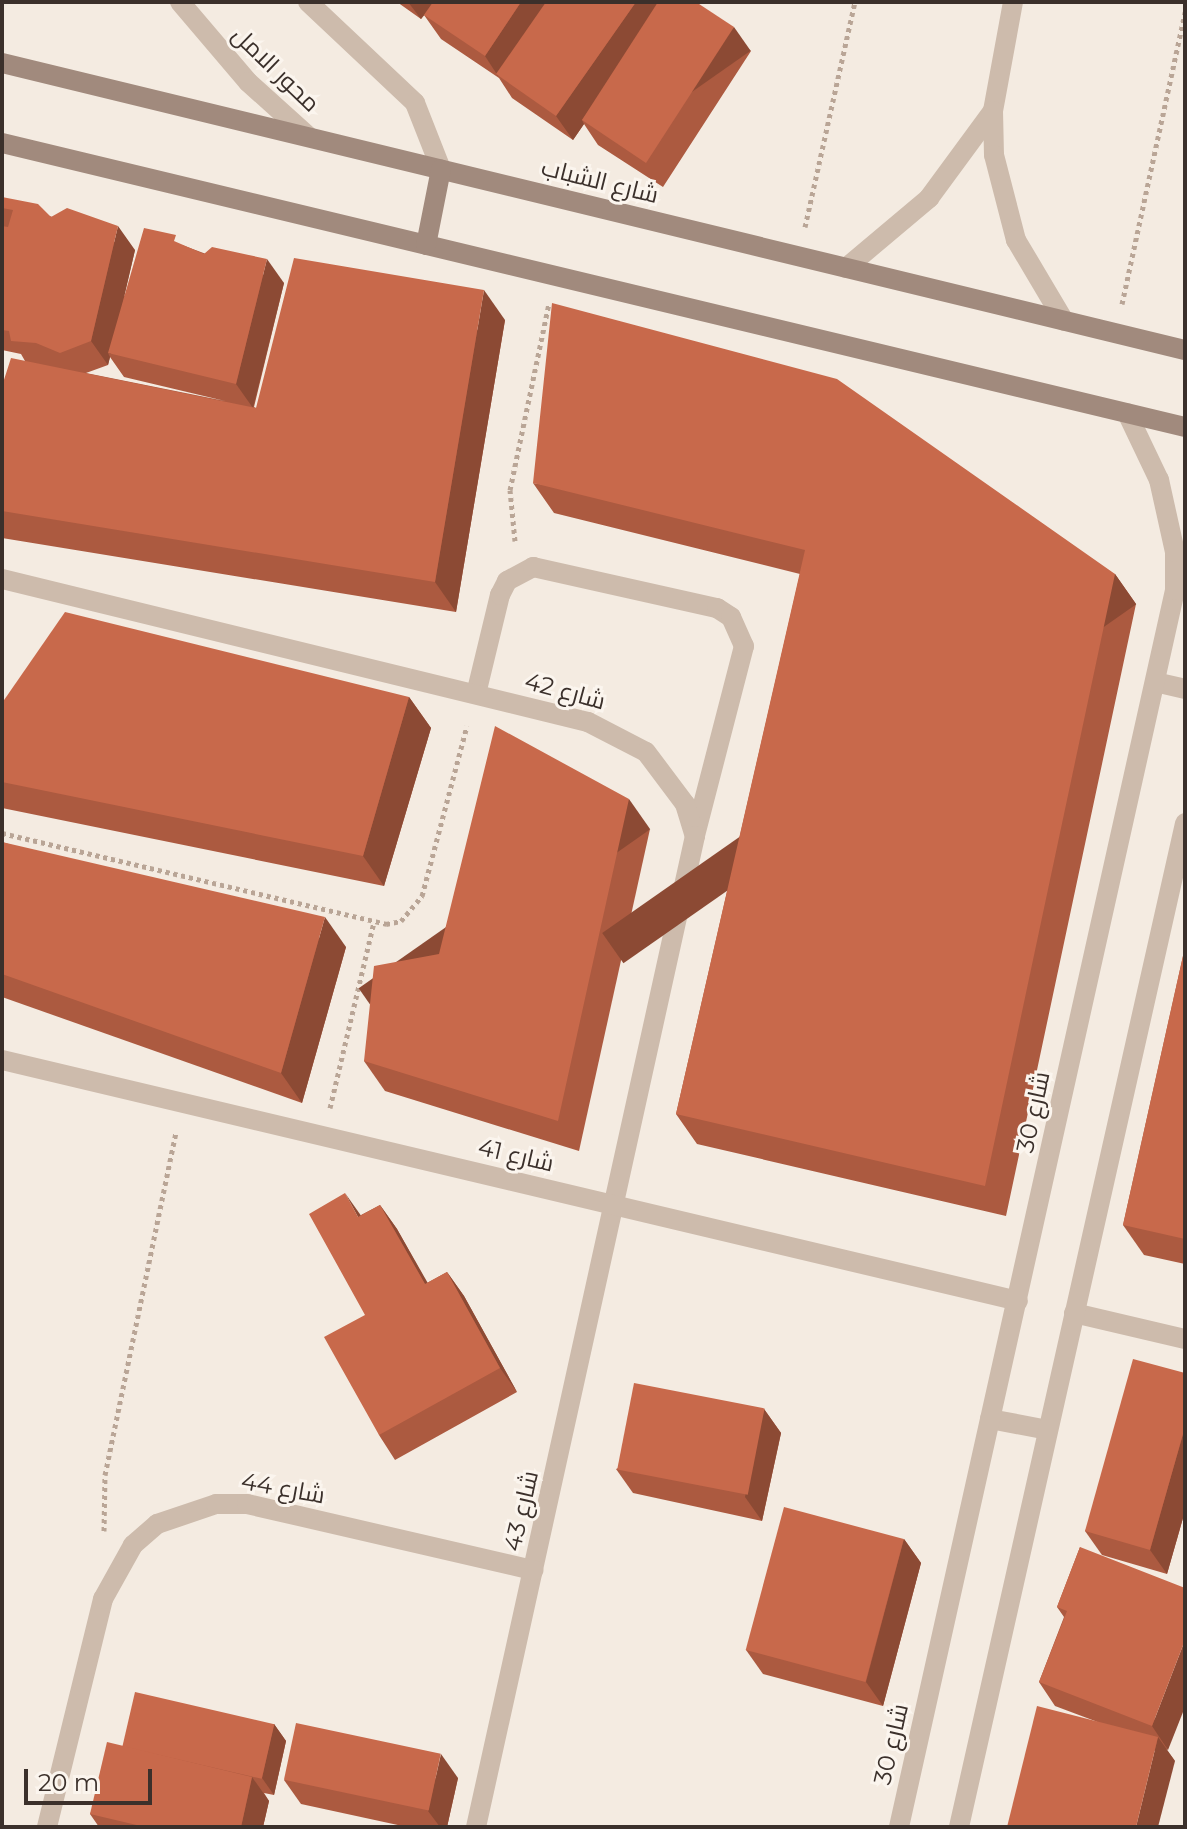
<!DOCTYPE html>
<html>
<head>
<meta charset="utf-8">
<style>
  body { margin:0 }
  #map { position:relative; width:1187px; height:1829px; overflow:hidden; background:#f4ebe1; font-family:Montserrat,Cairo,sans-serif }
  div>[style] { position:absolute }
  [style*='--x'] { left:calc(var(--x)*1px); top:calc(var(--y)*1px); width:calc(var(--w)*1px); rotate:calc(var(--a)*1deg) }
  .path>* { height:5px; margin-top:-2.5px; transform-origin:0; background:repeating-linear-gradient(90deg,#b9a596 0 4px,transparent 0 8px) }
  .lane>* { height:20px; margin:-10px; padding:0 10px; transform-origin:10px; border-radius:10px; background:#cdbbac }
  .street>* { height:20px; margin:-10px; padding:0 10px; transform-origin:10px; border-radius:10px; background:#cdbbac }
  .secondary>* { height:20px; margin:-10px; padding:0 10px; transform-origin:10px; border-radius:10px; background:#a18a7d }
  .wall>* { inset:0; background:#ac5a40 }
  .shaded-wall>* { inset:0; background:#8c4a34; transform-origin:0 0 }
  .building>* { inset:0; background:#c8694b; transform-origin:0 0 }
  span { translate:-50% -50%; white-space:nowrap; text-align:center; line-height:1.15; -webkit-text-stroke:6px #fbf5ee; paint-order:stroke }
  .street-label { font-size:24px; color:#3b302b }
  .frame { position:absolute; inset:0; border:4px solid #3b302b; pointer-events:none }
  .scale { position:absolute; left:24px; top:1769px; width:128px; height:36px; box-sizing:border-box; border:4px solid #3b302b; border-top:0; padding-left:10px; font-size:24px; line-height:28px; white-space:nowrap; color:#3b302b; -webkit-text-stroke:6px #fbf5ee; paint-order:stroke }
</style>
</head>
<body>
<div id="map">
  <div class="path">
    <div style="--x:805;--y:227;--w:230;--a:-77.5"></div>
    <div style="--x:1122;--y:304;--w:299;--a:-77.8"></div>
    <div style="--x:515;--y:541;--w:51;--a:-95.6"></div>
    <div style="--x:510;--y:490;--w:190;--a:-78.2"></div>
    <div style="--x:2;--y:833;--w:395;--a:13.3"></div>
    <div style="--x:386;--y:924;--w:15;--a:-11"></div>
    <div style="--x:401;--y:921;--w:33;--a:-50"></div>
    <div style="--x:422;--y:896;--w:176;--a:-75.2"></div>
    <div style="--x:330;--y:1108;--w:191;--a:-76.7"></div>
    <div style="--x:104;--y:1531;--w:56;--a:-89"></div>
    <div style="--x:105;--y:1475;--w:350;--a:-78.3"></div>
  </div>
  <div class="lane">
    <div style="--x:476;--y:694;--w:102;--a:-76.4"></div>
    <div style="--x:500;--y:595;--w:16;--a:-63"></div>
    <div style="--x:507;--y:581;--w:30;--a:-28"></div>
    <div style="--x:533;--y:567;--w:189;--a:12.6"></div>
    <div style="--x:717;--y:608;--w:17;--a:33"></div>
    <div style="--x:731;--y:617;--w:32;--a:66"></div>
    <div style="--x:744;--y:646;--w:196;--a:104.5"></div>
  </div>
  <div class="street">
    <div style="--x:180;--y:2;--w:105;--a:49.6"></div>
    <div style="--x:248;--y:82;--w:81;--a:42"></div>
    <div style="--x:308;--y:2;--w:147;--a:43.3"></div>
    <div style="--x:415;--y:103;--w:71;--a:68.5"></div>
    <div style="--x:1013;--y:2;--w:111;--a:100.4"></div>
    <div style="--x:993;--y:111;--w:44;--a:88.7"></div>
    <div style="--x:994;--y:155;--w:88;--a:75.5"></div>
    <div style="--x:1016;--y:240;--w:94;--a:59.3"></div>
    <div style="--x:846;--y:268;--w:109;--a:-40.1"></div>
    <div style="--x:929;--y:198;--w:108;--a:-53.7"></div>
    <div style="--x:2;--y:579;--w:603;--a:13.71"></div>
    <div style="--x:588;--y:722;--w:65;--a:27.3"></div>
    <div style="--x:646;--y:752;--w:65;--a:53.1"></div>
    <div style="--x:685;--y:804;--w:34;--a:73"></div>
    <div style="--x:695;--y:836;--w:1015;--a:102.46"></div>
    <div style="--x:1155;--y:682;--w:31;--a:13"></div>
    <div style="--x:2;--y:1060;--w:1044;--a:13.34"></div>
    <div style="--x:1074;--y:1313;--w:114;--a:13.2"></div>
    <div style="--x:990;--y:1419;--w:59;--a:10.7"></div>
    <div style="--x:47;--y:1827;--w:235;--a:-76.2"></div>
    <div style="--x:103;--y:1599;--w:62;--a:-60.9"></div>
    <div style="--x:133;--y:1545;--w:32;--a:-41"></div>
    <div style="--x:157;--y:1524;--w:62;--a:-18.7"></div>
    <div style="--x:216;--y:1504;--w:31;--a:0"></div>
    <div style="--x:247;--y:1504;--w:294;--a:13"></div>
    <div style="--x:899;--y:1827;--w:1267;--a:-77.42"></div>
    <div style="--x:1175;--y:590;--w:38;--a:-90"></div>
    <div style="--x:1175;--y:552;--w:74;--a:-102.5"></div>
    <div style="--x:1159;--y:480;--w:74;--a:-115.5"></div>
    <div style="--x:959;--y:1827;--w:1029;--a:-77.31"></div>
  </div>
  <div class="secondary">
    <div style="--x:2;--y:63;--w:1217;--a:13.64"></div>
    <div style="--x:2;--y:143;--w:1217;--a:13.5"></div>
    <div style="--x:426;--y:245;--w:77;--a:-78.8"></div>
  </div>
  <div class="wall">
    <div style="clip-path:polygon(397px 2px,696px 2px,751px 51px,663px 187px,598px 145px,584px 124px,573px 140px,512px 98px,499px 78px,441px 39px,424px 15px,426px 13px,421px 19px)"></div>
    <div style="clip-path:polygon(evenodd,2px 197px,135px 250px,124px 296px,182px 245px,284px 283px,254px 407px,256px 408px,505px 320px,456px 612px,2px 538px,2px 386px,25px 361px,21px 354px,2px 350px,2px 226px,4px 227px,2px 224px,2px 197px,110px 357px,124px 377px,225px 401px,86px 373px,108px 365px,110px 357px)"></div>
    <div style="clip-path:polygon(533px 483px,1115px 574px,1136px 604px,1006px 1216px,697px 1144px,676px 1114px,800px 574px,554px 513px)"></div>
    <div style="clip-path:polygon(409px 697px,431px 728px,384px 886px,2px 808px,2px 703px)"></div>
    <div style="clip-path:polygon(650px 829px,579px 1151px,385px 1091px,364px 1061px,439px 954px)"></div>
    <div style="clip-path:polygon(2px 842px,346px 947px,302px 1103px,2px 997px)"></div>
    <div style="clip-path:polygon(1185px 947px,1185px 1264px,1144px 1255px,1123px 1225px)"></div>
    <div style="clip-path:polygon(380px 1205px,397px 1229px,427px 1283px,447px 1272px,464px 1296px,517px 1392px,395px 1460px,379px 1435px,365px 1315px,361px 1215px)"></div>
    <div style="clip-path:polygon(1185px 1373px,1185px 1511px,1167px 1574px,1102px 1555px,1085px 1531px)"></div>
    <div style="clip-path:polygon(764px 1409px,781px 1433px,762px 1521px,633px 1493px,616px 1469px)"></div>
    <div style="clip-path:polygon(904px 1539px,921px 1563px,883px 1706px,763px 1674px,746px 1650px)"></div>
    <div style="clip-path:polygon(1080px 1547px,1168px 1750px,1166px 1749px,1175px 1761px,1095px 1721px,1055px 1706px,1039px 1682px,1064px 1617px,1057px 1607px)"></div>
    <div style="clip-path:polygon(274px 1724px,286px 1741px,274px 1795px,264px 1793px,269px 1801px,263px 1827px,99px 1827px,90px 1814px,122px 1746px)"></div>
    <div style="clip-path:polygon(458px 1778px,447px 1827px,407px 1827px,301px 1804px,284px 1780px)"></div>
  </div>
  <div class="shaded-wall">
    <div style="clip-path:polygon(408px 2px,434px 2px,421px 19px)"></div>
    <div style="clip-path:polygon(521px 2px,553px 2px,498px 76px,485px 56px)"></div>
    <div style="clip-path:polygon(636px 2px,664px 2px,582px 120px,584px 124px,573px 140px,556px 116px)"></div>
    <div style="left:734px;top:27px;width:29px;height:162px;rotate:55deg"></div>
    <div style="clip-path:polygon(118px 226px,135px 250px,111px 354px,108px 353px,110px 357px,108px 365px,91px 341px)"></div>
    <div style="clip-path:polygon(267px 259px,284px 283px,253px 408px,236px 384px)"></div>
    <div style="clip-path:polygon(484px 290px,505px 320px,456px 612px,435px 582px)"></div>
    <div style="left:1115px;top:574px;width:37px;height:626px;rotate:55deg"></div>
    <div style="clip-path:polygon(409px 697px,431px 728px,384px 886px,363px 856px)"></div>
    <div style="left:629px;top:799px;width:37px;height:330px;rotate:55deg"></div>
    <div style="clip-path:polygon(325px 917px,346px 947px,302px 1103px,281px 1073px)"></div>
    <div style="clip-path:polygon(345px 1193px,362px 1217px,358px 1217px)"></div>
    <div style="clip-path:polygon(380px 1205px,397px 1229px,442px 1308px,425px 1284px)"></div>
    <div style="clip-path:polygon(447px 1272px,464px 1296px,517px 1392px,500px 1368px)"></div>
    <div style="clip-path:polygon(764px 1409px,781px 1433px,762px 1521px,745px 1497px)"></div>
    <div style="clip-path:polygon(1185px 1427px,1185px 1511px,1167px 1574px,1150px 1550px)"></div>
    <div style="clip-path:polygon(904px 1539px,921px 1563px,883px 1706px,866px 1682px)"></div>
    <div style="clip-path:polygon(1185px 1640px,1185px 1707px,1168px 1750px,1152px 1726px)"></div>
    <div style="clip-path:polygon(274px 1724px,286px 1741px,274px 1795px,262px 1778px)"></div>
    <div style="clip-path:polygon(1158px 1737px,1175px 1761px,1158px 1827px,1136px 1827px)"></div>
    <div style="clip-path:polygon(441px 1754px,458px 1778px,447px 1827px,440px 1827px,428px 1811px)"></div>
    <div style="clip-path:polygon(252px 1777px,269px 1801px,263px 1827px,241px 1827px)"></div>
  </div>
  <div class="building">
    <div style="clip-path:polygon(433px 2px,521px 2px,485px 56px,424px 15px)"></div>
    <div style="clip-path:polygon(546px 2px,636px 2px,556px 116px,496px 74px)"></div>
    <div style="clip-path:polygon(658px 2px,696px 2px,734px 27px,646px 163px,582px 120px)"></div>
    <div style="clip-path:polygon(2px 197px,38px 204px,51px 217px,67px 208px,118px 226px,91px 341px,60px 353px,36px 343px,11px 341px,9px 331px,2px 330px,2px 226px,8px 227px,13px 210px,2px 208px)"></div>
    <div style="clip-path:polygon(144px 228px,176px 235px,174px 241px,204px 254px,212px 247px,267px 259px,236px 384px,108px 353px)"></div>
    <div style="clip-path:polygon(294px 258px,484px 290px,435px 582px,2px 511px,2px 386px,11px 358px,256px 408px)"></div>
    <div style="clip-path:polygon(552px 303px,837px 379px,1115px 574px,985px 1186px,676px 1114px,805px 550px,533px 483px)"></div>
    <div style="clip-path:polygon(65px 612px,409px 697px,363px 856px,2px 782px,2px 703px)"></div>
    <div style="clip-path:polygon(495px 726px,629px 799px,558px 1121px,364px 1061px,374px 966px,439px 954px)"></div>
    <div style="clip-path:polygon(2px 842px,325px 917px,281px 1073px,2px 974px)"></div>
    <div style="clip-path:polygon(1185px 947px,1185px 1239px,1123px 1225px)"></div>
    <div style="clip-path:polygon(345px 1193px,358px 1217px,380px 1205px,425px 1284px,447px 1272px,500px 1368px,379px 1435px,324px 1337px,365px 1315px,309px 1214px)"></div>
    <div style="clip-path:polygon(1133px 1359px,1185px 1373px,1185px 1427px,1150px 1550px,1085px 1531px)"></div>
    <div style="left:634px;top:1383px;width:133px;height:88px;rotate:11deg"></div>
    <div style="left:784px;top:1507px;width:124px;height:148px;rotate:15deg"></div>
    <div style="clip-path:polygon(1080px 1547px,1185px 1588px,1185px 1640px,1152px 1726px,1039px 1682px,1067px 1611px,1057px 1607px)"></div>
    <div style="left:135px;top:1692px;width:143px;height:56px;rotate:13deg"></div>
    <div style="clip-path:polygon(1037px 1706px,1158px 1737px,1136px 1827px,1007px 1827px)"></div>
    <div style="left:296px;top:1723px;width:148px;height:58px;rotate:12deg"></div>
    <div style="clip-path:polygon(107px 1742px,252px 1777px,241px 1827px,145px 1827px,90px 1814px)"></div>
  </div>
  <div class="street-label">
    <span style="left:276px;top:69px;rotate:44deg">محور الامل</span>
    <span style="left:600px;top:181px;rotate:14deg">شارع الشباب</span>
    <span style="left:565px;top:691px;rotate:15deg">شارع 42</span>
    <span style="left:1033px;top:1112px;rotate:-78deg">شارع 30</span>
    <span style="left:516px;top:1155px;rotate:13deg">شارع 41</span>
    <span style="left:283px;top:1488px;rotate:10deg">شارع 44</span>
    <span style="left:521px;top:1511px;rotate:-77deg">شارع 43</span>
    <span style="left:891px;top:1744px;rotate:-77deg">شارع 30</span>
  </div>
  <div class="frame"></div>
  <div class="scale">20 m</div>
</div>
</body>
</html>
